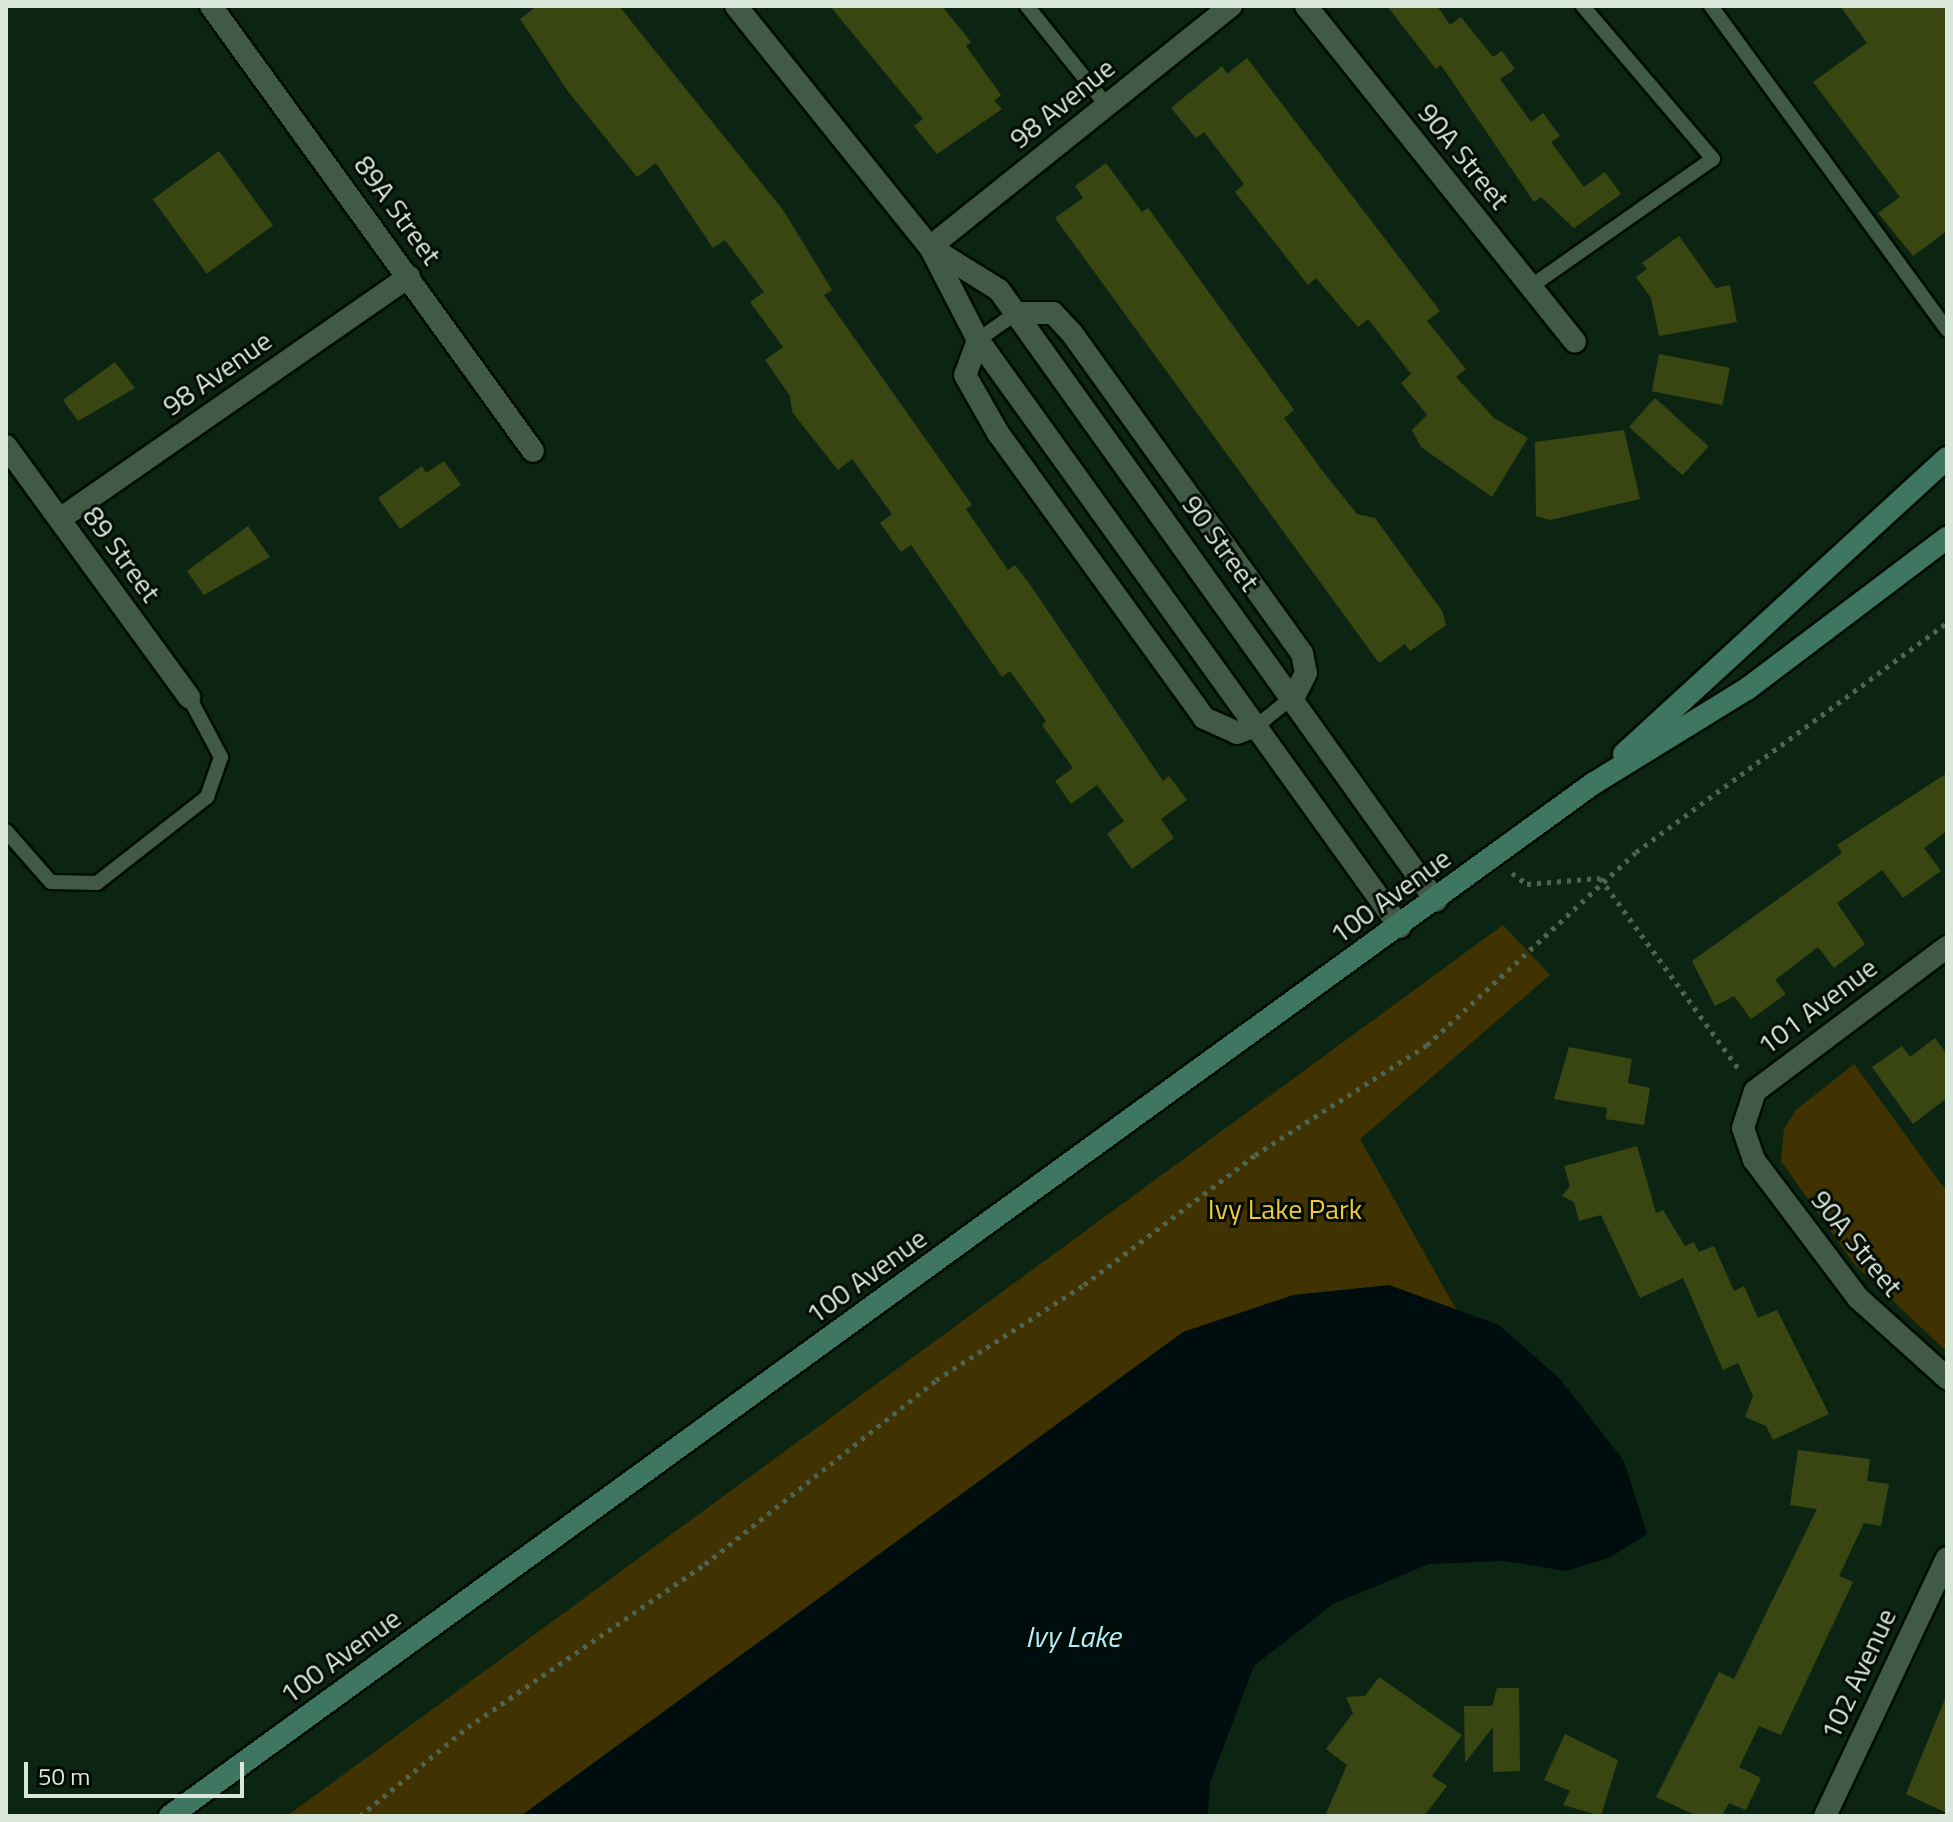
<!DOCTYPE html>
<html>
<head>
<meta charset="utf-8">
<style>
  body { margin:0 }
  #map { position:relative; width:1953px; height:1822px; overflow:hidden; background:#0c2512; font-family:"Titillium Web",sans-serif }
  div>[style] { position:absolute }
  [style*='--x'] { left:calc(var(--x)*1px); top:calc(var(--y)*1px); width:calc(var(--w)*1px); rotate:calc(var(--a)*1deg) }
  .green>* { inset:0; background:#403301 }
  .water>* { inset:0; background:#000d0f }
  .building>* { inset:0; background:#3a4611; transform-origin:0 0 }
  .path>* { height:5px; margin-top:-2.5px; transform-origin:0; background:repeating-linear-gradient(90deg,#4f6554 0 4px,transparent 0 10px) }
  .roads { filter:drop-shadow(2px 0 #000d01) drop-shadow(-2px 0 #000d01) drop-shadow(0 2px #000d01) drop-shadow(0 -2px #000d01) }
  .service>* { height:14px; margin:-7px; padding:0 7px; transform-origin:7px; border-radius:7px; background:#405a45 }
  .minor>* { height:22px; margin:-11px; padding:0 11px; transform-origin:11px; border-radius:11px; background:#405a45 }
  .tertiary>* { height:22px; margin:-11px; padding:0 11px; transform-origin:11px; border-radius:11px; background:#405a45 }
  .secondary>* { height:22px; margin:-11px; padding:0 11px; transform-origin:11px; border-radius:11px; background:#3f7661 }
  span { translate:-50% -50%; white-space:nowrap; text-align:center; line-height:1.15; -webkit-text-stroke:6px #030b05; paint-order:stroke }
  .street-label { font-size:28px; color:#d9e8db }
  .park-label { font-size:28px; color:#f1c838 }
  .water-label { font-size:30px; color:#b0edf6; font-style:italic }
  .frame { position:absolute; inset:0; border:8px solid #d9e8db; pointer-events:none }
  .scale { position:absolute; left:24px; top:1762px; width:220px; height:36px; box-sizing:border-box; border:4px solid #d9e8db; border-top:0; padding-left:10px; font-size:24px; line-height:28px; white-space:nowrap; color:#d9e8db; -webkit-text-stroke:6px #030b05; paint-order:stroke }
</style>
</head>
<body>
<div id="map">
  <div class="green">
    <div style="clip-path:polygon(1503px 925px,1550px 975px,1360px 1139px,1456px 1309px,1254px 1308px,1003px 1464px,521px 1816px,287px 1816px)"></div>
    <div style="clip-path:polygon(1854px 1064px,1947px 1192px,1947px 1352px,1854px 1264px,1781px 1161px,1784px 1129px,1796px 1110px)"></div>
  </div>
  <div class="water">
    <div style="clip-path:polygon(1389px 1285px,1499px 1325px,1560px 1379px,1624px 1461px,1647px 1534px,1609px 1558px,1566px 1571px,1504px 1561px,1429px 1564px,1333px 1604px,1254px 1666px,1210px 1783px,1208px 1816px,521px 1816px,1183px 1332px,1293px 1295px)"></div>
  </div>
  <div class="building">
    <div style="clip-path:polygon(537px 6px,619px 6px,783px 210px,832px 290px,824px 295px,972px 505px,966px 509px,1008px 570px,1015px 565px,1031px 586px,1163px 781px,1169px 776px,1187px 800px,1161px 819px,1174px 838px,1132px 869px,1107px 834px,1124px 821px,1097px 785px,1071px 804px,1055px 781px,1073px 768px,1042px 725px,1046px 721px,1010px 671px,1002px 677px,911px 545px,901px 552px,880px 523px,892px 514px,852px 459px,838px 470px,792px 412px,790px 396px,765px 360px,783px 347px,750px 302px,764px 292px,725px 240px,713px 248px,656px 163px,637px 177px,567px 90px,520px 19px)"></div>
    <div style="clip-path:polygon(830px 6px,942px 6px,971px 42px,966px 46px,1001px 95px,994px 101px,1002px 109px,937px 154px,914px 126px,923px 119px)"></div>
    <div style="clip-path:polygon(1387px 6px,1437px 6px,1450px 25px,1461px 17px,1493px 57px,1502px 51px,1515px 69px,1500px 79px,1531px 122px,1543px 113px,1560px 136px,1551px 142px,1584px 187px,1605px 172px,1621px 194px,1574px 228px,1541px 197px,1534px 202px,1441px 65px,1436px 69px)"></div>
    <div style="clip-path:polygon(1840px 6px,1947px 6px,1947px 231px,1913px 256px,1878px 213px,1900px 197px,1813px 82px,1867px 43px)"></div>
    <div style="clip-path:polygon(1247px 58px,1440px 311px,1427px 321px,1466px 369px,1456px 377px,1494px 418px,1528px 438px,1492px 497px,1421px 447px,1412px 430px,1427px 415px,1401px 383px,1411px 374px,1368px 319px,1358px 327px,1316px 278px,1308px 285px,1235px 192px,1244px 184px,1204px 132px,1196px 138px,1171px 108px,1222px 66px,1227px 74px)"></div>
    <div style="left:219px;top:151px;width:92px;height:82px;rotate:54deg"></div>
    <div style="clip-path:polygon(1106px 163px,1142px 212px,1148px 208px,1294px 410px,1284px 418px,1324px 473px,1357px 514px,1375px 518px,1442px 611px,1446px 625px,1410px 651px,1405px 644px,1379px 663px,1055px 218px,1083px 198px,1075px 186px)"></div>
    <div style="clip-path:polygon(1679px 236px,1716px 288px,1730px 285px,1737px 322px,1659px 336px,1651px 298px,1636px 277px,1647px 269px,1642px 263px)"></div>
    <div style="left:1659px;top:354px;width:72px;height:38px;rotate:11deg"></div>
    <div style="clip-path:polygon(115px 362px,135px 388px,78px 421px,63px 400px)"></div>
    <div style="left:1655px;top:398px;width:72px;height:39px;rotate:42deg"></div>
    <div style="clip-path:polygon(1624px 430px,1640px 499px,1550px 520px,1536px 516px,1535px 442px)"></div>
    <div style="clip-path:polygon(444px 461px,461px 485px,400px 529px,378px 498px,422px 466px,426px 473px)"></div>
    <div style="clip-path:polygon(248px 526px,270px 557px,204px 595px,187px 571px)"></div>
    <div style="clip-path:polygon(1947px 773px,1947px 831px,1924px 848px,1941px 871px,1903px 898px,1882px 870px,1837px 903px,1865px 944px,1834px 968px,1818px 947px,1775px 980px,1786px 994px,1751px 1019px,1734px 996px,1715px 1006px,1692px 961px,1842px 853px,1837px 845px)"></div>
    <div style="clip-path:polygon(1935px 1038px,1947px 1054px,1947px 1098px,1913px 1124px,1872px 1067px,1902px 1046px,1910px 1057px)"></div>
    <div style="clip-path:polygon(1569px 1047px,1632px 1059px,1628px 1083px,1650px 1088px,1644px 1125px,1606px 1119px,1607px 1108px,1554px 1099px)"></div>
    <div style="clip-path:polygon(1637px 1146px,1656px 1213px,1663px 1210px,1685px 1246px,1694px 1242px,1699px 1252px,1714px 1246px,1734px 1291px,1744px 1286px,1758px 1318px,1777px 1310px,1829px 1414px,1773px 1440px,1766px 1426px,1745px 1417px,1753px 1396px,1738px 1363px,1723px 1370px,1683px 1278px,1640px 1298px,1601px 1215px,1579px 1221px,1574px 1202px,1562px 1196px,1570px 1186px,1564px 1166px)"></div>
    <div style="clip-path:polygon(1798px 1450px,1870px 1459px,1867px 1481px,1889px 1484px,1881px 1526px,1864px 1523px,1839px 1576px,1853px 1582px,1781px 1735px,1759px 1726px,1739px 1767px,1761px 1778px,1746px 1810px,1729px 1803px,1722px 1816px,1697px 1816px,1656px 1797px,1719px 1672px,1734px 1679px,1817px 1509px,1790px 1505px)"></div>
    <div style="clip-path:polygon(1379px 1677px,1462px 1735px,1432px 1776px,1447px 1786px,1424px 1816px,1325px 1816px,1347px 1765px,1326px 1749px,1353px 1713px,1346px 1697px,1365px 1696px)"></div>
    <div style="clip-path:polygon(1497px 1688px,1519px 1688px,1520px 1771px,1493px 1772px,1493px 1727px,1465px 1763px,1464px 1706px,1492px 1706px)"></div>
    <div style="clip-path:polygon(1947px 1694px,1947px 1813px,1906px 1794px)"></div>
    <div style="clip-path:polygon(1565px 1734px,1618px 1760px,1601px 1816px,1563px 1805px,1570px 1791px,1544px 1780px)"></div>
  </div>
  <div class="path">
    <div style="--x:1512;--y:873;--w:19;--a:36"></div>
    <div style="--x:1527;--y:884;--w:73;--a:-4.7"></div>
    <div style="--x:1600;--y:878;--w:238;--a:54"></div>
    <div style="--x:360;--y:1816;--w:140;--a:-39.5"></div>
    <div style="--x:468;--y:1727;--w:288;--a:-34.5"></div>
    <div style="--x:705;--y:1564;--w:295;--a:-38.5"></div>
    <div style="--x:936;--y:1380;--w:176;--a:-32.7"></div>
    <div style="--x:1084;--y:1285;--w:215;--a:-37.2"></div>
    <div style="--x:1255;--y:1155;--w:204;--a:-32.6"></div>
    <div style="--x:1427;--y:1045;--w:284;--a:-42.7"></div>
    <div style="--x:1636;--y:852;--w:386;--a:-36.4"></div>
  </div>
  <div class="roads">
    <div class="service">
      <div style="--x:1027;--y:6;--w:128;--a:51.3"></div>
      <div style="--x:1711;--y:6;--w:401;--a:53.9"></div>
      <div style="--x:1530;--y:287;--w:223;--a:-35"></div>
      <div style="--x:1713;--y:159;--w:201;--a:-130.4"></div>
      <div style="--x:978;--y:340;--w:47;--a:-35.4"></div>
      <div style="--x:1258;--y:725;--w:48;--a:-39"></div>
      <div style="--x:6;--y:831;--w:68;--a:48.6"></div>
      <div style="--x:51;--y:882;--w:46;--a:1.2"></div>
      <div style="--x:97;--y:883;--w:140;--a:-38"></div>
      <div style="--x:207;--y:797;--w:42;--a:-70.7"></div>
      <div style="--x:221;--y:757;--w:68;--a:-118.1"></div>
    </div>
    <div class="minor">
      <div style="--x:211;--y:6;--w:549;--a:54.11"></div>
      <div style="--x:1306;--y:6;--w:430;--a:51.3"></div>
      <div style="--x:930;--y:247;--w:386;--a:-38.7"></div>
      <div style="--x:1016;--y:313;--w:37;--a:0"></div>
      <div style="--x:1053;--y:313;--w:26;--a:47"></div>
      <div style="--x:1071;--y:332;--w:395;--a:54.3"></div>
      <div style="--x:1302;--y:653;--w:20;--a:79"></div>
      <div style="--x:1306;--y:673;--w:25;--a:117"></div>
      <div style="--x:978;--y:340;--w:37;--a:110"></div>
      <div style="--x:965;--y:375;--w:67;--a:60.4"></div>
      <div style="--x:998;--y:433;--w:352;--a:54.1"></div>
      <div style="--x:1204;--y:718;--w:36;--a:24"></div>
      <div style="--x:1237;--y:733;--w:22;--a:-21"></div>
      <div style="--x:6;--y:446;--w:311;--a:53.9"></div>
      <div style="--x:60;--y:519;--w:425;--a:-34.8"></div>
      <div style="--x:1947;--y:947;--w:240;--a:143.1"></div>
      <div style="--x:1755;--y:1091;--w:39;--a:108"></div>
      <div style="--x:1743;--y:1128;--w:34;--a:71"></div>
      <div style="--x:1754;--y:1160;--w:173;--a:53"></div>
      <div style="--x:1858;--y:1298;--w:120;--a:42"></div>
      <div style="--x:1825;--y:1816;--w:285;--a:-64.7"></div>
    </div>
    <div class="tertiary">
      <div style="--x:736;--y:6;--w:309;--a:51.2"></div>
      <div style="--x:930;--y:247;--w:105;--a:62.7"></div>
      <div style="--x:978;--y:340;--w:723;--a:54.29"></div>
      <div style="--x:930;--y:247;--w:81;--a:31.9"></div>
      <div style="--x:999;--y:290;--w:751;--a:54.43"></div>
    </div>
    <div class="secondary">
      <div style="--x:1624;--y:754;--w:438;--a:-42.5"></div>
      <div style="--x:170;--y:1816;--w:1759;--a:-35.96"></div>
      <div style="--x:1594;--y:783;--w:180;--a:-31.6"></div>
      <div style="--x:1747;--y:689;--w:251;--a:-37.1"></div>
    </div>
  </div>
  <div class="street-label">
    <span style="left:1062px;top:103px;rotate:-39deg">98 Avenue</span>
    <span style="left:1464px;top:156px;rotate:51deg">90A Street</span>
    <span style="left:398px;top:210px;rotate:54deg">89A Street</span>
    <span style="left:217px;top:373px;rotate:-35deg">98 Avenue</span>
    <span style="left:1221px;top:543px;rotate:54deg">90 Street</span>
    <span style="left:122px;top:554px;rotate:54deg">89 Street</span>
    <span style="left:1390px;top:896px;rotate:-36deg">100 Avenue</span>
    <span style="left:1817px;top:1006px;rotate:-37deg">101 Avenue</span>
    <span style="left:1857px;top:1243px;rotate:51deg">90A Street</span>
    <span style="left:866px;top:1276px;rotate:-36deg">100 Avenue</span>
    <span style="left:340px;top:1656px;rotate:-36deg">100 Avenue</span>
    <span style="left:1858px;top:1674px;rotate:-65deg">102 Avenue</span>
  </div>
  <div class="park-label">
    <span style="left:1285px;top:1209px">Ivy Lake Park</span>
  </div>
  <div class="water-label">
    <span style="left:1073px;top:1636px">Ivy Lake</span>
  </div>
  <div class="frame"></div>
  <div class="scale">50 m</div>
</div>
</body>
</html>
